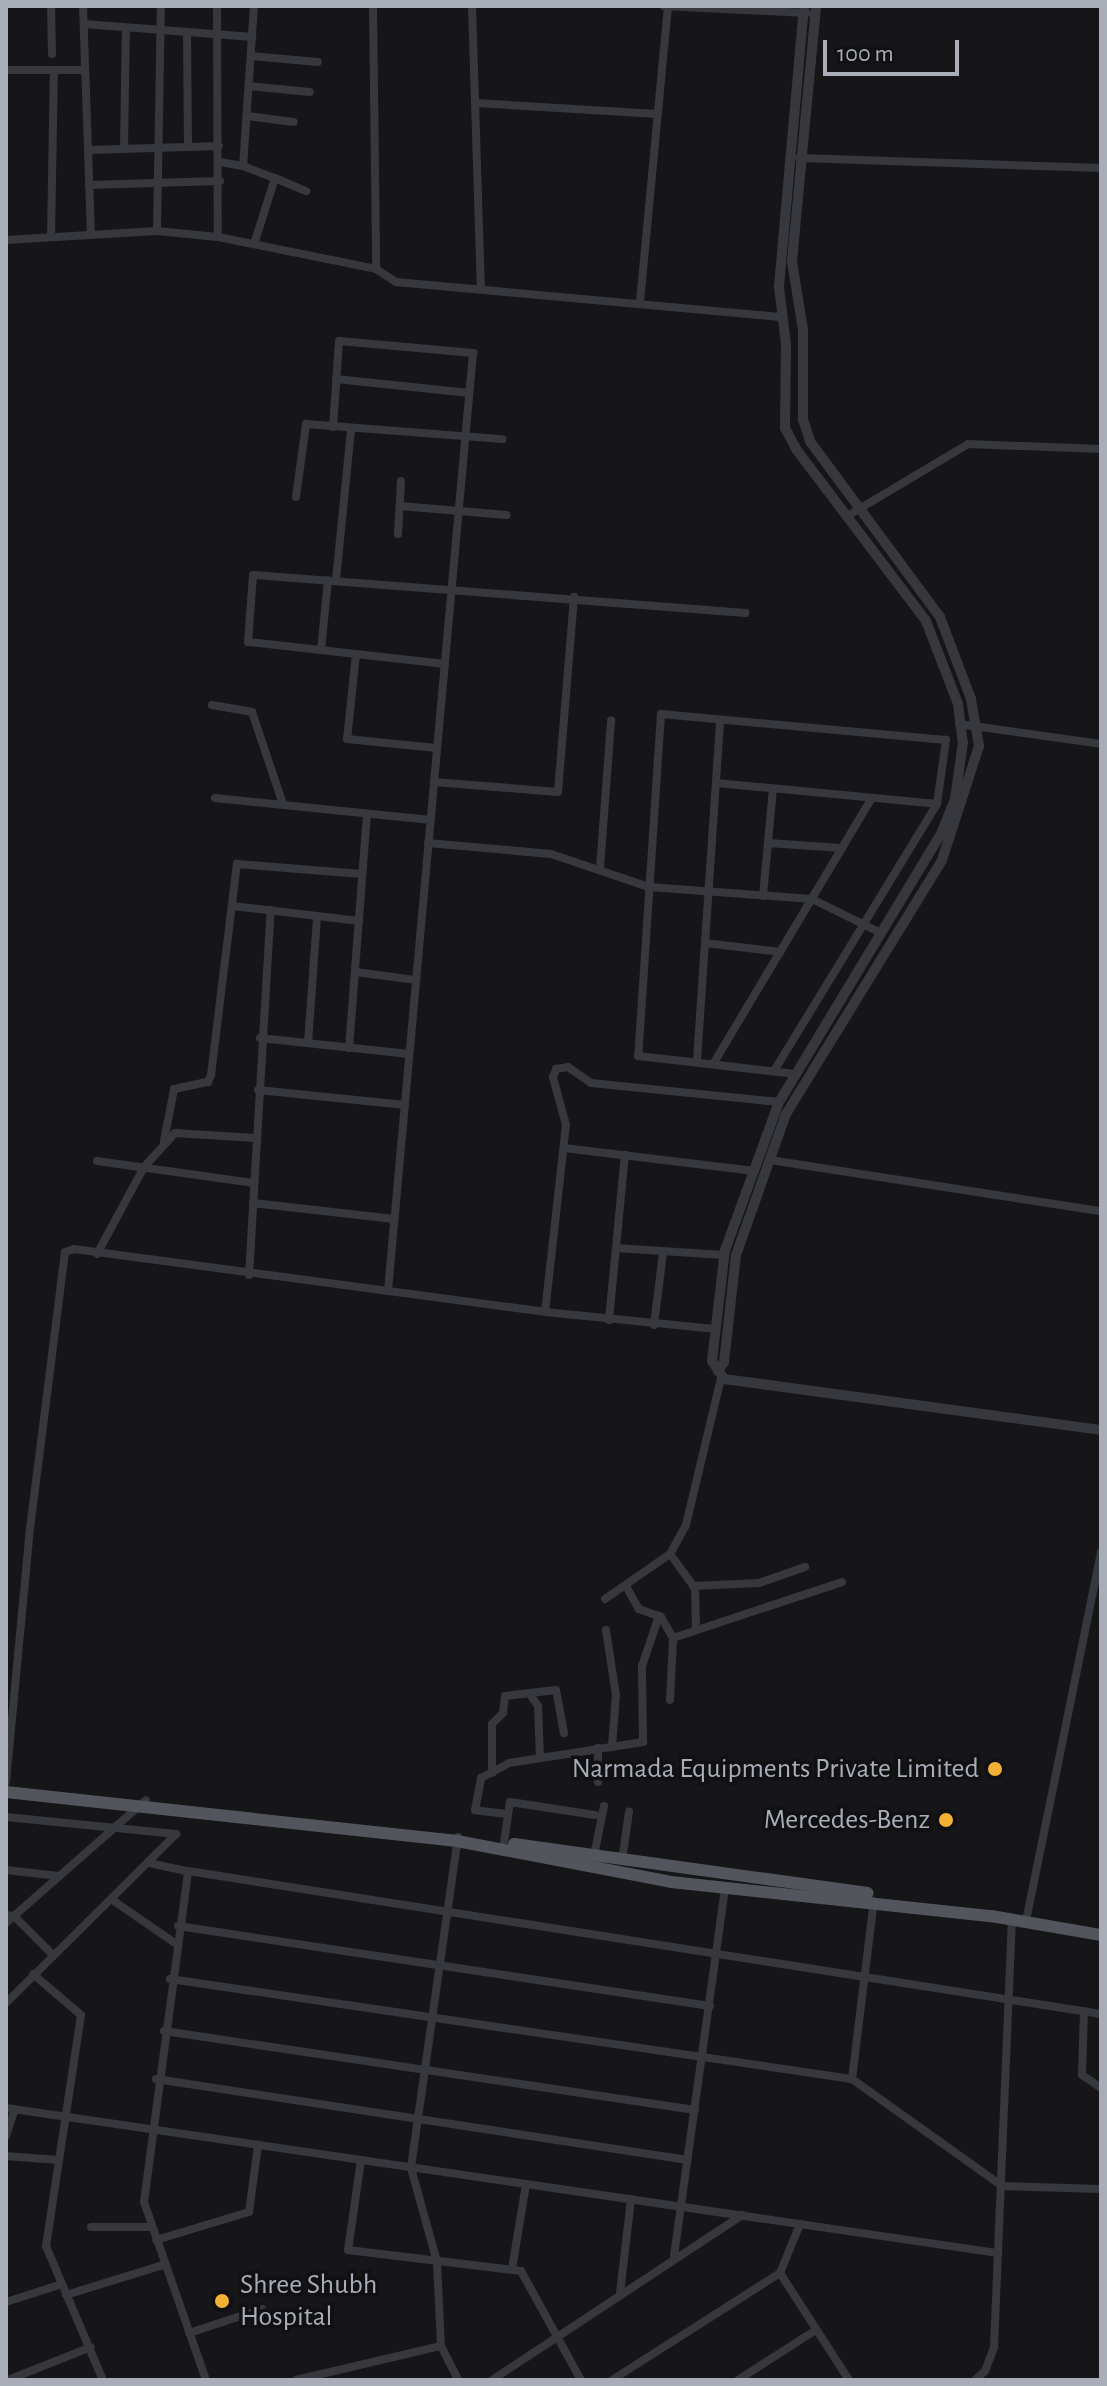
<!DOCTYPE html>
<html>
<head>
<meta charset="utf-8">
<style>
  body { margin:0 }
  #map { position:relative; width:1107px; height:2386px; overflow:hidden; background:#161618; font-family:"Alegreya Sans",sans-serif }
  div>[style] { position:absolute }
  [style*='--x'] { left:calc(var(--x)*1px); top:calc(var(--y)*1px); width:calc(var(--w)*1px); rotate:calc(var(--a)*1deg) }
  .minor>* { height:8px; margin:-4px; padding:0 4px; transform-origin:4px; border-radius:4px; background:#37383d }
  .tertiary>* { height:10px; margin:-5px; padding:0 5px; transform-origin:5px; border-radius:5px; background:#37383d }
  .primary>* { height:12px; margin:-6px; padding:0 6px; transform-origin:6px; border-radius:6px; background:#53555c }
  .dots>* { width:22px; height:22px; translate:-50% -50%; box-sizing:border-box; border:4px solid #111113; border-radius:50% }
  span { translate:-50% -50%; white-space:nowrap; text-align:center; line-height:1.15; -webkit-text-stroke:7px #111113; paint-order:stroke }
  .poi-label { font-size:28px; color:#a8adb8 }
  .right { translate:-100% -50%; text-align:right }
  .left { translate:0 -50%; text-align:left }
  .frame { position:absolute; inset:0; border:8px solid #a8adb8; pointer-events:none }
  .scale { position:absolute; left:823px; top:40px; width:136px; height:36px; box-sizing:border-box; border:4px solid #a8adb8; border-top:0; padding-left:10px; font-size:24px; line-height:28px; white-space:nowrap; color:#a8adb8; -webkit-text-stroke:6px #111113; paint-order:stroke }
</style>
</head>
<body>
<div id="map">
  <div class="minor">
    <div style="--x:51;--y:6;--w:48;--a:88.8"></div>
    <div style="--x:83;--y:6;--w:228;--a:88"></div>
    <div style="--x:217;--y:6;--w:231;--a:89.8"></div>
    <div style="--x:254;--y:6;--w:160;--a:93.9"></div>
    <div style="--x:243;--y:166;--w:34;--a:21"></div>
    <div style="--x:373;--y:6;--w:263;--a:89.3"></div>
    <div style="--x:472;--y:6;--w:282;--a:88.2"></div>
    <div style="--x:664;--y:6;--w:143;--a:2.8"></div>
    <div style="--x:84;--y:24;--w:169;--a:4.4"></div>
    <div style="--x:187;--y:33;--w:114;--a:89.5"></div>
    <div style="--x:252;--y:56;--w:66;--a:5.2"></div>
    <div style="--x:6;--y:70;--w:79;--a:0"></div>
    <div style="--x:249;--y:86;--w:61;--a:5.6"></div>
    <div style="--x:476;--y:103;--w:182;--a:3.5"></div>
    <div style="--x:247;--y:116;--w:47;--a:7.3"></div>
    <div style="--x:124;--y:149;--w:121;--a:-89.1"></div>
    <div style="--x:88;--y:150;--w:131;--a:-1.7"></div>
    <div style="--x:799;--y:158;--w:302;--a:1.9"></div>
    <div style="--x:220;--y:162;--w:23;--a:10"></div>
    <div style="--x:89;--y:185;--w:131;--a:-1.7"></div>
    <div style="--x:157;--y:231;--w:225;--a:-89"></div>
    <div style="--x:51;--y:237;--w:167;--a:-89"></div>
    <div style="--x:6;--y:240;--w:151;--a:-3.4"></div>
    <div style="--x:157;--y:231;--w:61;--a:5.6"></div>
    <div style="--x:218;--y:237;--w:161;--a:11.4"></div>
    <div style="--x:376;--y:269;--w:24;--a:33"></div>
    <div style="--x:396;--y:282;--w:388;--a:5.2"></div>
    <div style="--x:255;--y:241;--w:66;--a:-72.4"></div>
    <div style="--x:275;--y:178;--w:34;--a:23"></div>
    <div style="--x:640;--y:302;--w:297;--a:-84.6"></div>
    <div style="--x:336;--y:379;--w:134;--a:6"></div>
    <div style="--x:333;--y:427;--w:86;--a:-86"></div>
    <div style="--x:339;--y:341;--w:135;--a:5.1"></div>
    <div style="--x:473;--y:353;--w:942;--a:95.18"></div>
    <div style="--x:296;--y:497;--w:74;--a:-82.2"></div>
    <div style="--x:306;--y:424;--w:197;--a:4.4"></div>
    <div style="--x:400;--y:506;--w:107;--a:4.8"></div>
    <div style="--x:849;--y:515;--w:139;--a:-30.8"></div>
    <div style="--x:968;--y:444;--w:133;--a:2.2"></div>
    <div style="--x:398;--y:534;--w:53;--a:-86.8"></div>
    <div style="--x:336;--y:580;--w:151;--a:-84.3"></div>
    <div style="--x:321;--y:650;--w:70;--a:-84.3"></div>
    <div style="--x:356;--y:654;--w:85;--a:96"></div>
    <div style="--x:347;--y:739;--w:90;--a:5.7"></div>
    <div style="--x:445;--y:664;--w:198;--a:-173.6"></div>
    <div style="--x:248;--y:642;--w:67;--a:-85.7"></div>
    <div style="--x:253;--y:575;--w:494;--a:4.4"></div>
    <div style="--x:212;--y:705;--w:41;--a:9.9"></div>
    <div style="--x:252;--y:712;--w:97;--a:71.4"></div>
    <div style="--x:959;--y:724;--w:143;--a:8"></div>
    <div style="--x:434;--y:782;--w:124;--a:4.6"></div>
    <div style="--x:558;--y:792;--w:196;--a:-85.3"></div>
    <div style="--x:716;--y:783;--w:222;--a:5.4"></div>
    <div style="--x:215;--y:798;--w:217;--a:5.8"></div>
    <div style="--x:428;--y:843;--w:123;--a:5.1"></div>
    <div style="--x:551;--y:854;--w:103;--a:18.6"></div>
    <div style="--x:649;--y:887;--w:163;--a:4.2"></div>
    <div style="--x:812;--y:899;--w:77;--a:26.2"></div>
    <div style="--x:768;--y:843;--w:74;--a:3.9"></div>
    <div style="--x:600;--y:868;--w:148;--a:-85.7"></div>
    <div style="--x:763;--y:896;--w:108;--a:-84.7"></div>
    <div style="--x:232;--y:906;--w:128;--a:6.7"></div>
    <div style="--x:705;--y:943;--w:76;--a:6.8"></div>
    <div style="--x:355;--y:972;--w:62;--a:7.5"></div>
    <div style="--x:260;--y:1038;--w:150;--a:6.1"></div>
    <div style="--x:308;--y:1043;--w:127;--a:-85.9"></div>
    <div style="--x:349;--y:1048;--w:235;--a:-85.6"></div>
    <div style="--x:697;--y:1060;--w:341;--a:-86.1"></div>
    <div style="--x:715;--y:1061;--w:306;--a:-59.2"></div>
    <div style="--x:774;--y:1071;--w:313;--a:-58.6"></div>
    <div style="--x:937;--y:804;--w:65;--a:-82"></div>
    <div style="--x:946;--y:740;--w:286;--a:-174.8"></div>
    <div style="--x:661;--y:714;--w:343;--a:93.8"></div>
    <div style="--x:638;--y:1056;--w:160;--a:6.5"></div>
    <div style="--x:258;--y:1090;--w:148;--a:5.8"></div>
    <div style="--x:164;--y:1141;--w:53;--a:-79.1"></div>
    <div style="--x:174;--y:1089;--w:35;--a:-12"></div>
    <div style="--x:208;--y:1082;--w:8;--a:-67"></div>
    <div style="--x:211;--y:1075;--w:213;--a:-83"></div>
    <div style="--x:237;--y:864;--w:125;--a:4.6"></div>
    <div style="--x:564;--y:1148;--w:190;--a:6.9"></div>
    <div style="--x:770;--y:1160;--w:335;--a:8.8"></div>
    <div style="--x:97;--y:1161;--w:159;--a:8"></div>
    <div style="--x:253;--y:1203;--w:142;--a:6.5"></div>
    <div style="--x:616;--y:1248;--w:108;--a:3.7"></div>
    <div style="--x:97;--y:1254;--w:99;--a:-61.6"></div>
    <div style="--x:144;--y:1167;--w:46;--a:-47.6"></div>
    <div style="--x:175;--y:1133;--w:81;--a:3.5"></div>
    <div style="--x:249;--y:1275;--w:366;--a:-86.6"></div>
    <div style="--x:545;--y:1312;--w:188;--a:-83.6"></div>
    <div style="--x:566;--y:1125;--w:50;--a:-105.2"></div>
    <div style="--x:553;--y:1077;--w:9;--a:-69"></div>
    <div style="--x:556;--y:1069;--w:12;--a:-9"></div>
    <div style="--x:568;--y:1067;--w:28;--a:35"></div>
    <div style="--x:591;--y:1083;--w:189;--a:5.8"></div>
    <div style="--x:609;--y:1320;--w:166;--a:-84.5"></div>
    <div style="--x:654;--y:1325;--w:73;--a:-82.9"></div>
    <div style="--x:670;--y:1554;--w:42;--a:53.7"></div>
    <div style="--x:695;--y:1588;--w:41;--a:88.6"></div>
    <div style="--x:626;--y:1586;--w:26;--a:61"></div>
    <div style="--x:639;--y:1609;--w:23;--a:20"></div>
    <div style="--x:661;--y:1617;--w:24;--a:60"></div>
    <div style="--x:693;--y:1586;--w:66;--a:-2.6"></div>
    <div style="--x:759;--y:1583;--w:49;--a:-19.2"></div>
    <div style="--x:605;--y:1599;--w:79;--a:-34.7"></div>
    <div style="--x:670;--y:1554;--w:33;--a:-61"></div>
    <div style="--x:686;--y:1525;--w:151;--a:-76.6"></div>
    <div style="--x:606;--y:1630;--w:66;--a:81.3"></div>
    <div style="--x:616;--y:1695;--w:51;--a:94.5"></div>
    <div style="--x:529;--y:1693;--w:16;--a:55"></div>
    <div style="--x:538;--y:1706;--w:52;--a:87.8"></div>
    <div style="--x:670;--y:1700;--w:62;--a:-87.2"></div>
    <div style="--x:673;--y:1638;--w:178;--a:-18.3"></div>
    <div style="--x:492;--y:1773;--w:49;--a:-90"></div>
    <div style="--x:492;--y:1724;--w:16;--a:-45"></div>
    <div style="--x:503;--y:1713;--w:17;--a:-83"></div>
    <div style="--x:505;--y:1696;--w:51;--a:-6.7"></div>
    <div style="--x:556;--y:1690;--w:44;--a:79.5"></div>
    <div style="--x:6;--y:1782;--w:254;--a:-84.6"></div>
    <div style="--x:30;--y:1529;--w:279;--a:-82.8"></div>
    <div style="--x:65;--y:1252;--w:9;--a:-18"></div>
    <div style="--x:74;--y:1249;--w:475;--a:7.6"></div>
    <div style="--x:545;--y:1312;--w:170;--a:5.7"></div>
    <div style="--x:598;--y:1782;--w:34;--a:-90"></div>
    <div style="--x:506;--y:1814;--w:31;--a:-173"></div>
    <div style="--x:475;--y:1810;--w:33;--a:-79"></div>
    <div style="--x:481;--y:1778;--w:32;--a:-28"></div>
    <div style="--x:509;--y:1763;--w:136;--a:-8.9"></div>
    <div style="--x:643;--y:1742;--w:76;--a:-90.8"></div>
    <div style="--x:642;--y:1666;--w:53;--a:-71.2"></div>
    <div style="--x:6;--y:1817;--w:171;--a:5.7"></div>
    <div style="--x:458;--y:1837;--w:334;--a:98.1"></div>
    <div style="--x:411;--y:2168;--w:98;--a:74.5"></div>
    <div style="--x:437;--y:2262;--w:84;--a:87.3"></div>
    <div style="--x:441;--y:2346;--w:38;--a:63"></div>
    <div style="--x:504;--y:1842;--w:40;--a:-81.5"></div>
    <div style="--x:510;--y:1802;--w:86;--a:8.7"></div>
    <div style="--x:594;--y:1856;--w:51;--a:-78.7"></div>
    <div style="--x:622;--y:1860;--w:49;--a:-81.7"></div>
    <div style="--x:149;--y:1863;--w:40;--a:12"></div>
    <div style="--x:6;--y:1870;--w:53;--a:6.5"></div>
    <div style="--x:111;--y:1899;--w:78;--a:34.5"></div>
    <div style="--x:6;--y:1915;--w:8;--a:7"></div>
    <div style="--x:14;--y:1916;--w:54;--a:45"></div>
    <div style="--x:1026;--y:1921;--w:377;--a:-78.5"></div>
    <div style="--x:6;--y:1923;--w:186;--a:-41.3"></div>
    <div style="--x:178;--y:1926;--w:538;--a:8.55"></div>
    <div style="--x:33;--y:1974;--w:63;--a:40.5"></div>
    <div style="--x:81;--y:2015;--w:234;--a:98.6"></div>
    <div style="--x:46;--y:2246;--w:146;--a:67"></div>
    <div style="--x:170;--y:1979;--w:689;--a:8.34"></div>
    <div style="--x:852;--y:2079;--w:184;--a:35.5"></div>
    <div style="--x:1002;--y:2186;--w:99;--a:1.7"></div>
    <div style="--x:6;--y:2003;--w:240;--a:-44.8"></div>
    <div style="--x:1084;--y:2011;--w:64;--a:91.8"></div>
    <div style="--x:1082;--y:2075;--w:23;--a:34"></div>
    <div style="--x:164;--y:2031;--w:537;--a:8.46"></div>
    <div style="--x:156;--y:2079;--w:538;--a:8.66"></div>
    <div style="--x:852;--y:2079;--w:179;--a:-83"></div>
    <div style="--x:6;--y:2108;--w:1003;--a:8.32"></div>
    <div style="--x:6;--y:2136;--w:28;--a:-72"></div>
    <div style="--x:6;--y:2156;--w:52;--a:4.4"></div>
    <div style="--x:361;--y:2160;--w:91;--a:98.2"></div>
    <div style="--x:348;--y:2250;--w:174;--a:6.9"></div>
    <div style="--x:521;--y:2271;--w:124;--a:61.2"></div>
    <div style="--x:91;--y:2227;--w:61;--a:0"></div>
    <div style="--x:156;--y:2240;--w:97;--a:-16.8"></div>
    <div style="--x:249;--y:2212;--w:68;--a:-82.3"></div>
    <div style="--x:674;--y:2256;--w:372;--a:-82.1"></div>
    <div style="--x:512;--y:2269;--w:86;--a:-80.6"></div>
    <div style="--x:780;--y:2273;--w:127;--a:57.2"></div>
    <div style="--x:620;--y:2293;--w:95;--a:-83.3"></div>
    <div style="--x:66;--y:2295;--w:102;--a:-17.2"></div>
    <div style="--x:6;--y:2302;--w:59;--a:-17.8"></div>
    <div style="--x:189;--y:2333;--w:77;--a:-18.2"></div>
    <div style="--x:8;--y:2380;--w:89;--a:-21.7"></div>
    <div style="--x:206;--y:2380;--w:188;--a:-109.2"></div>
    <div style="--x:144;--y:2202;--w:334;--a:-82.4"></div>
    <div style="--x:188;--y:1871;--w:924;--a:8.9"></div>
    <div style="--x:296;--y:2380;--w:149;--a:-13.2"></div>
    <div style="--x:492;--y:2380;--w:300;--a:-33.4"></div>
    <div style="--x:612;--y:2380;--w:199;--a:-32.5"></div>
    <div style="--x:780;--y:2273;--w:53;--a:-67.8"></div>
    <div style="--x:738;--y:2380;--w:93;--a:-32.7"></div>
    <div style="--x:975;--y:2380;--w:13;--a:-42"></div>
    <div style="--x:985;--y:2371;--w:26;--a:-69"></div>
    <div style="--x:994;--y:2347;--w:428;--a:-87.6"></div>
  </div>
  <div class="tertiary">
    <div style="--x:804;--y:6;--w:282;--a:95.1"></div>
    <div style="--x:779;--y:287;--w:58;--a:83.1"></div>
    <div style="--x:786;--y:345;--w:83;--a:90.7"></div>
    <div style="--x:785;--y:428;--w:24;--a:62"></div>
    <div style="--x:796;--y:449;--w:216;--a:52.9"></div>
    <div style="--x:926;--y:621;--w:89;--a:68.9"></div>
    <div style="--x:958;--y:704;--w:38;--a:83"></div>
    <div style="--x:963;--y:742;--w:58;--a:98"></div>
    <div style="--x:955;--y:799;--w:35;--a:112"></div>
    <div style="--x:942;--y:832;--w:315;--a:121.1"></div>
    <div style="--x:779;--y:1102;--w:158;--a:110"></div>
    <div style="--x:725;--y:1250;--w:112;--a:96.7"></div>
    <div style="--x:712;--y:1361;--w:22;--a:56"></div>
    <div style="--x:724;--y:1379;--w:380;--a:7.7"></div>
    <div style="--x:718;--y:1371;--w:11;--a:-56"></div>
    <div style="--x:724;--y:1362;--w:108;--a:-83.6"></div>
    <div style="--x:736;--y:1255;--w:150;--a:-70.5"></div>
    <div style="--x:786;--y:1114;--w:298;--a:-58.4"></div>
    <div style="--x:942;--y:860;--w:120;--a:-72"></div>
    <div style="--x:979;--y:746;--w:48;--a:-99.7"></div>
    <div style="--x:971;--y:699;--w:88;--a:-110.7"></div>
    <div style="--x:940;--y:617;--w:219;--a:-126.5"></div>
    <div style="--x:810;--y:441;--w:22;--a:-108"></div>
    <div style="--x:803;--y:420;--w:90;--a:-90"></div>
    <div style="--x:803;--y:330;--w:70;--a:-99.1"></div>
    <div style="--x:792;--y:261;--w:256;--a:-84.6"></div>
  </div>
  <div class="primary">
    <div style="--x:6;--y:1792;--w:454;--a:6.2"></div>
    <div style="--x:457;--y:1841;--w:218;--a:10.8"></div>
    <div style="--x:671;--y:1882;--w:322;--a:6.1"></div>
    <div style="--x:991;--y:1916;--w:112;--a:9.8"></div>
    <div style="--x:514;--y:1844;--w:357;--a:7.9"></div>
  </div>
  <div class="dots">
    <div style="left:995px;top:1769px;background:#f2b134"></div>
    <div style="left:946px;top:1820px;background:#f2b134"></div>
    <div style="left:222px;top:2301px;background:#f2b134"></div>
  </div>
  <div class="poi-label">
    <span class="right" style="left:979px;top:1769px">Narmada Equipments Private Limited</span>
    <span class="right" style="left:930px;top:1820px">Mercedes-Benz</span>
    <span class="left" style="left:240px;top:2301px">Shree Shubh<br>Hospital</span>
  </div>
  <div class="frame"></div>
  <div class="scale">100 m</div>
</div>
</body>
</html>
